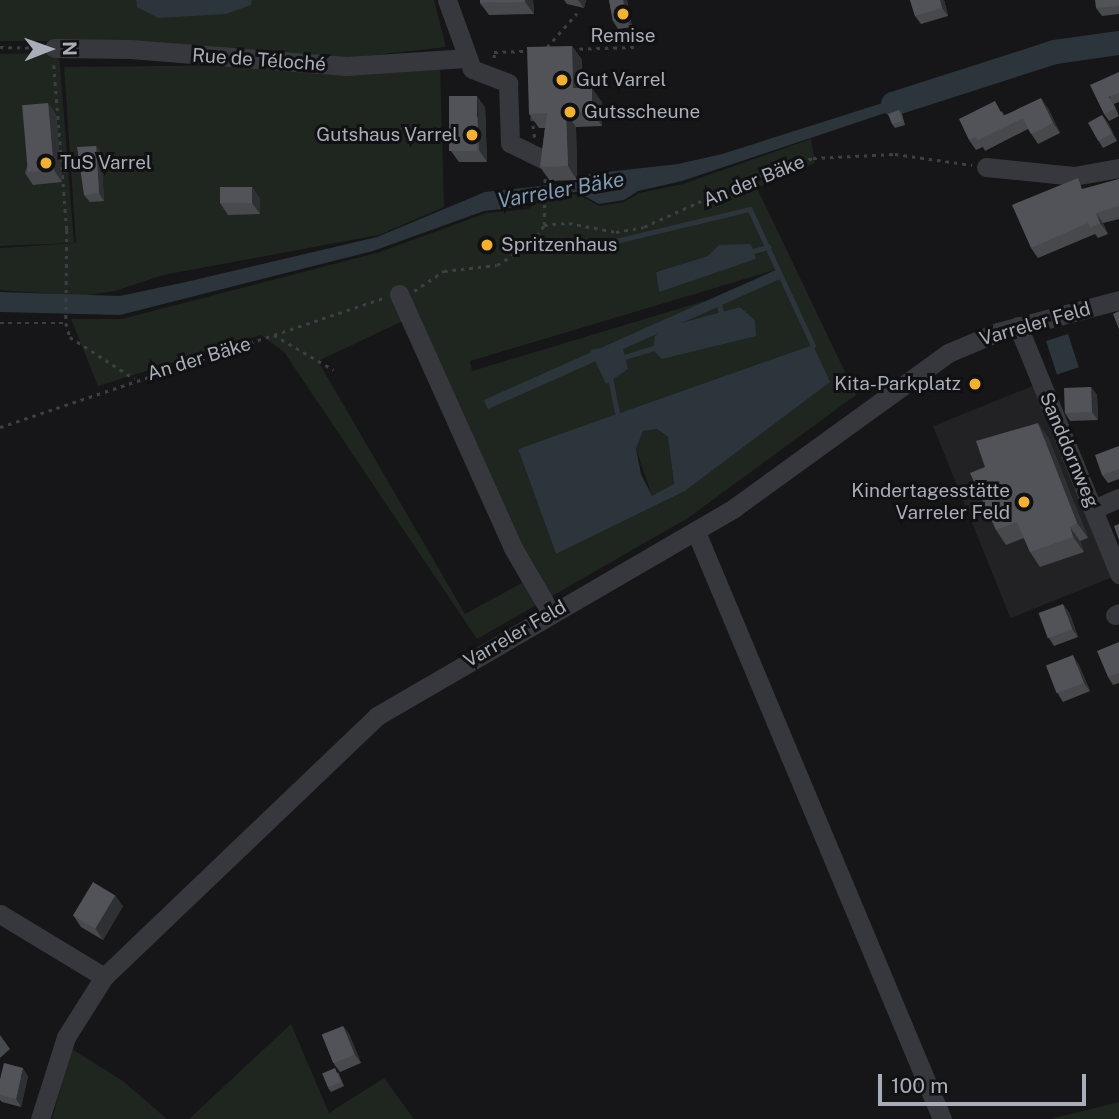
<!DOCTYPE html>
<html>
<head>
<meta charset="utf-8">
<style>
  body { margin:0 }
  #map { position:relative; width:1119px; height:1119px; overflow:hidden; background:#161618; font-family:"Public Sans",sans-serif }
  div>[style] { position:absolute }
  [style*='--x'] { left:calc(var(--x)*1px); top:calc(var(--y)*1px); width:calc(var(--w)*1px); rotate:calc(var(--a)*1deg) }
  .built>* { inset:0; background:#222225; transform-origin:0 0 }
  .green>* { inset:0; background:#1e261f }
  .water>* { inset:0; background:#2c353c; transform-origin:0 0 }
  .stream>* { height:4.5px; margin:-2.25px; padding:0 2.25px; transform-origin:2.25px; border-radius:2.25px; background:#2c353c }
  .river>* { height:24px; margin:-12px; padding:0 12px; transform-origin:12px; border-radius:12px; background:#2c353c }
  .path>* { height:2.5px; margin-top:-1.25px; transform-origin:0; background:repeating-linear-gradient(90deg,#3d3f44 0 3.5px,transparent 0 8.5px) }
  .minor>* { height:19px; margin:-9.5px; padding:0 9.5px; transform-origin:9.5px; border-radius:9.5px; background:#37383d }
  .wall>* { inset:0; background:#47494d }
  .shaded-wall>* { inset:0; background:#2f3033 }
  .building>* { inset:0; background:#525359; transform-origin:0 0 }
  .dots>* { width:19px; height:19px; translate:-50% -50%; box-sizing:border-box; border:4px solid #111113; border-radius:50% }
  span { translate:-50% -50%; white-space:nowrap; text-align:center; line-height:1.15; -webkit-text-stroke:6px #111113; paint-order:stroke }
  .poi-label { font-size:19px; color:#a8adb8 }
  .left { translate:0 -50%; text-align:left }
  .right { translate:-100% -50%; text-align:right }
  .street-label { font-size:19px; color:#a8adb8 }
  .water-label { font-size:21px; color:#7f9bb3; font-style:italic }
  .north { position:absolute; left:14px; top:14px; width:70px; height:70px; -webkit-text-stroke:5px #111113; paint-order:stroke; rotate:89deg; font-size:19px; font-weight:700; line-height:28px; text-align:center; color:#a8adb8 }
  .north::after { content:''; display:block; margin:auto; width:24px; height:32px; background:#a8adb8; clip-path:polygon(50% 0,100% 100%,50% 72%,0 100%) }
  .scale { position:absolute; left:878px; top:1074px; width:208px; height:32px; box-sizing:border-box; border:4px solid #a8adb8; border-top:0; padding-left:9px; font-size:21px; line-height:24px; white-space:nowrap; color:#a8adb8; -webkit-text-stroke:5px #111113; paint-order:stroke }
</style>
</head>
<body>
<div id="map">
  <div class="built">
    <div style="left:1035px;top:385px;width:207px;height:110px;rotate:68deg"></div>
  </div>
  <div class="green">
    <div style="clip-path:polygon(0 0,136px 0,137px 7px,251px 5px,252px 0,434px 0,446px 47px,348px 58px,122px 41px,0 41px)"></div>
    <div style="clip-path:polygon(59px 53px,74px 243px,0 246px,0 54px)"></div>
    <div style="clip-path:polygon(440px 63px,444px 207px,379px 235px,163px 275px,115px 291px,82px 296px,0 290px,0 248px,76px 243px,64px 67px)"></div>
    <div style="clip-path:polygon(evenodd,811px 139px,815px 163px,757px 188px,856px 395px,688px 518px,477px 639px,284px 352px,261px 335px,98px 386px,71px 319px,122px 319px,380px 252px,486px 213px,528px 209px,552px 193px,579px 195px,600px 206px,624px 202px,639px 193px,683px 184px,811px 139px,708px 256px,756px 259px,659px 291px,656px 272px,708px 256px,811px 139px,778px 269px,781px 278px,472px 371px,470px 361px,778px 269px,811px 139px,740px 307px,755px 320px,755px 336px,666px 327px,740px 307px,811px 139px,405px 320px,522px 583px,465px 614px,318px 361px,405px 320px,811px 139px,829px 381px,685px 491px,556px 554px,518px 449px,633px 410px,829px 381px)"></div>
    <div style="clip-path:polygon(657px 429px,668px 437px,674px 485px,652px 496px,636px 449px,643px 431px)"></div>
    <div style="clip-path:polygon(291px 1024px,329px 1113px,384px 1078px,414px 1119px,189px 1119px)"></div>
    <div style="clip-path:polygon(72px 1049px,123px 1081px,167px 1119px,52px 1119px)"></div>
    <div style="clip-path:polygon(1119px 1102px,1119px 1119px,1050px 1119px)"></div>
  </div>
  <div class="water">
    <div style="clip-path:polygon(136px 0,252px 0,251px 5px,226px 14px,158px 18px,137px 7px)"></div>
    <div style="clip-path:polygon(911px 94px,922px 95px,915px 103px,682px 181px,638px 191px,624px 200px,599px 204px,577px 192px,550px 192px,529px 206px,484px 211px,373px 251px,120px 315px,0 312px,0 292px,120px 296px,186px 282px,377px 237px,485px 192px,578px 182px,589px 174px,678px 164px,722px 154px)"></div>
    <div style="clip-path:polygon(751px 244px,756px 259px,659px 292px,656px 272px,708px 256px,719px 245px)"></div>
    <div style="left:778px;top:269px;width:10px;height:322px;rotate:66deg"></div>
    <div style="clip-path:polygon(740px 307px,755px 320px,756px 336px,662px 359px,653px 350px,655px 336px,666px 327px)"></div>
    <div style="left:1068px;top:334px;width:35px;height:23px;rotate:72deg"></div>
    <div style="clip-path:polygon(622px 345px,628px 369px,606px 384px,590px 350px)"></div>
    <div style="clip-path:polygon(evenodd,813px 345px,830px 382px,685px 491px,556px 554px,518px 449px,813px 345px,657px 429px,668px 437px,674px 484px,652px 496px,641px 474px,636px 449px,643px 431px,657px 429px)"></div>
  </div>
  <div class="stream">
    <div style="--x:607;--y:243;--w:147;--a:-13.4"></div>
    <div style="--x:750;--y:209;--w:150;--a:65.1"></div>
    <div style="--x:753;--y:251;--w:16;--a:-15"></div>
    <div style="--x:718;--y:298;--w:18;--a:77"></div>
    <div style="--x:621;--y:358;--w:37;--a:-17"></div>
    <div style="--x:610;--y:375;--w:41;--a:78.7"></div>
  </div>
  <div class="river">
    <div style="--x:893;--y:104;--w:170;--a:-17.8"></div>
    <div style="--x:1055;--y:52;--w:65;--a:-8"></div>
  </div>
  <div class="path">
    <div style="--x:0;--y:47;--w:39;--a:1"></div>
    <div style="--x:547;--y:47;--w:45;--a:-48.6"></div>
    <div style="--x:571;--y:49;--w:63;--a:-1.8"></div>
    <div style="--x:494;--y:58;--w:6;--a:-90"></div>
    <div style="--x:494;--y:52;--w:35;--a:-2"></div>
    <div style="--x:54;--y:65;--w:166;--a:85.5"></div>
    <div style="--x:67;--y:230;--w:93;--a:90.6"></div>
    <div style="--x:66;--y:323;--w:15;--a:74"></div>
    <div style="--x:70;--y:337;--w:77;--a:32.9"></div>
    <div style="--x:532;--y:117;--w:21;--a:82"></div>
    <div style="--x:544;--y:225;--w:25;--a:-5"></div>
    <div style="--x:569;--y:223;--w:48;--a:10.8"></div>
    <div style="--x:616;--y:232;--w:28;--a:-10"></div>
    <div style="--x:644;--y:227;--w:119;--a:-24.4"></div>
    <div style="--x:752;--y:178;--w:64;--a:-18.2"></div>
    <div style="--x:813;--y:158;--w:82;--a:-2.8"></div>
    <div style="--x:895;--y:154;--w:78;--a:8.1"></div>
    <div style="--x:414;--y:291;--w:36;--a:-34"></div>
    <div style="--x:444;--y:271;--w:53;--a:-6.5"></div>
    <div style="--x:497;--y:265;--w:41;--a:-32.2"></div>
    <div style="--x:532;--y:243;--w:22;--a:-56"></div>
    <div style="--x:544;--y:225;--w:51;--a:-88.9"></div>
    <div style="--x:0;--y:323;--w:66;--a:0"></div>
    <div style="--x:274;--y:335;--w:69;--a:30.3"></div>
    <div style="--x:0;--y:427;--w:405;--a:-18.6"></div>
  </div>
  <div class="minor">
    <div style="--x:447;--y:0;--w:73;--a:70.1"></div>
    <div style="--x:472;--y:69;--w:39;--a:21"></div>
    <div style="--x:508;--y:83;--w:60;--a:88.1"></div>
    <div style="--x:510;--y:143;--w:37;--a:26"></div>
    <div style="--x:54;--y:48;--w:76;--a:0.8"></div>
    <div style="--x:130;--y:49;--w:217;--a:4.5"></div>
    <div style="--x:346;--y:66;--w:119;--a:-3.8"></div>
    <div style="--x:986;--y:167;--w:88;--a:5.8"></div>
    <div style="--x:1074;--y:176;--w:46;--a:-10.1"></div>
    <div style="--x:399;--y:294;--w:278;--a:65.8"></div>
    <div style="--x:513;--y:548;--w:75;--a:59.7"></div>
    <div style="--x:1018;--y:326;--w:268;--a:67.8"></div>
    <div style="--x:1094;--y:509;--w:27;--a:-24"></div>
    <div style="--x:696;--y:532;--w:636;--a:67.26"></div>
    <div style="--x:1115;--y:615;--w:4;--a:-27"></div>
    <div style="--x:0;--y:914;--w:122;--a:31.2"></div>
    <div style="--x:40;--y:1119;--w:86;--a:-72.4"></div>
    <div style="--x:66;--y:1037;--w:71;--a:-57.7"></div>
    <div style="--x:104;--y:977;--w:378;--a:-43.7"></div>
    <div style="--x:377;--y:716;--w:413;--a:-30.2"></div>
    <div style="--x:734;--y:508;--w:264;--a:-35.9"></div>
    <div style="--x:948;--y:353;--w:54;--a:-22.8"></div>
    <div style="--x:998;--y:332;--w:125;--a:-14.8"></div>
  </div>
  <div class="wall">
    <div style="clip-path:polygon(533px 0,534px 14px,489px 15px,480px 3px)"></div>
    <div style="clip-path:polygon(564px 0,586px 0,584px 8px,567px 4px)"></div>
    <div style="clip-path:polygon(609px 0,627px 0,632px 27px,618px 29px,613px 21px)"></div>
    <div style="clip-path:polygon(910px 0,944px 0,948px 16px,921px 24px,915px 16px)"></div>
    <div style="clip-path:polygon(1119px 0,1119px 14px,1102px 16px,1096px 8px)"></div>
    <div style="clip-path:polygon(572px 46px,582px 60px,582px 88px,602px 102px,602px 126px,576px 127px,577px 180px,550px 181px,540px 167px,545px 128px,539px 128px,529px 114px)"></div>
    <div style="clip-path:polygon(1119px 72px,1119px 102px,1114px 104px,1119px 116px,1109px 121px,1104px 114px)"></div>
    <div style="clip-path:polygon(48px 103px,56px 115px,62px 182px,33px 185px,25px 173px)"></div>
    <div style="clip-path:polygon(485px 107px,487px 162px,459px 162px,451px 151px)"></div>
    <div style="clip-path:polygon(1048px 108px,1060px 133px,1038px 144px,1028px 129px,985px 151px,983px 147px,976px 150px,969px 140px,1002px 111px,1004px 115px)"></div>
    <div style="clip-path:polygon(899px 110px,902px 114px,905px 125px,895px 128px,892px 124px)"></div>
    <div style="clip-path:polygon(1102px 115px,1108px 123px,1117px 141px,1103px 148px,1098px 140px)"></div>
    <div style="clip-path:polygon(96px 146px,101px 153px,104px 201px,90px 202px,84px 195px)"></div>
    <div style="clip-path:polygon(1119px 179px,1119px 219px,1103px 223px,1108px 234px,1098px 238px,1095px 234px,1038px 258px,1031px 248px,1085px 189px)"></div>
    <div style="clip-path:polygon(252px 187px,260px 199px,260px 214px,228px 215px,220px 203px)"></div>
    <div style="clip-path:polygon(1091px 387px,1097px 395px,1098px 420px,1070px 421px,1065px 413px)"></div>
    <div style="clip-path:polygon(1048px 437px,1088px 538px,1080px 541px,1084px 552px,1040px 567px,1030px 552px,1024px 538px,1006px 545px,996px 530px,985px 467px)"></div>
    <div style="clip-path:polygon(1119px 446px,1119px 479px,1108px 483px,1102px 475px)"></div>
    <div style="clip-path:polygon(1069px 612px,1078px 637px,1054px 646px,1049px 638px)"></div>
    <div style="clip-path:polygon(1119px 642px,1119px 683px,1113px 685px,1108px 677px)"></div>
    <div style="clip-path:polygon(1078px 663px,1090px 691px,1063px 702px,1058px 694px)"></div>
    <div style="clip-path:polygon(123px 906px,103px 940px,81px 927px,73px 915px)"></div>
    <div style="clip-path:polygon(343px 1026px,349px 1034px,361px 1063px,340px 1072px,334px 1064px)"></div>
    <div style="clip-path:polygon(0 1035px,10px 1049px,0 1058px)"></div>
    <div style="clip-path:polygon(338px 1072px,344px 1086px,331px 1092px,328px 1088px)"></div>
    <div style="clip-path:polygon(28px 1076px,21px 1107px,2px 1102px,0 1100px,0 1079px)"></div>
  </div>
  <div class="shaded-wall">
    <div style="clip-path:polygon(525px 0,533px 0,534px 14px,525px 2px)"></div>
    <div style="clip-path:polygon(578px 0,586px 0,584px 8px)"></div>
    <div style="clip-path:polygon(623px 0,627px 0,632px 27px,626px 19px)"></div>
    <div style="clip-path:polygon(940px 0,944px 0,948px 16px,942px 8px)"></div>
    <div style="clip-path:polygon(572px 46px,582px 60px,583px 102px,573px 88px)"></div>
    <div style="clip-path:polygon(592px 88px,602px 102px,602px 126px,592px 112px)"></div>
    <div style="clip-path:polygon(477px 96px,485px 107px,487px 162px,479px 150px)"></div>
    <div style="clip-path:polygon(1041px 98px,1048px 108px,1060px 133px,1053px 123px)"></div>
    <div style="clip-path:polygon(48px 103px,56px 115px,62px 182px,54px 170px)"></div>
    <div style="clip-path:polygon(566px 113px,576px 127px,577px 180px,568px 166px)"></div>
    <div style="clip-path:polygon(1102px 115px,1108px 123px,1117px 141px,1112px 133px)"></div>
    <div style="clip-path:polygon(96px 146px,101px 153px,104px 201px,99px 193px)"></div>
    <div style="clip-path:polygon(252px 187px,260px 199px,260px 214px,252px 203px)"></div>
    <div style="clip-path:polygon(1096px 213px,1103px 223px,1108px 234px,1100px 223px)"></div>
    <div style="clip-path:polygon(1091px 387px,1097px 395px,1098px 420px,1092px 412px)"></div>
    <div style="clip-path:polygon(1038px 423px,1048px 437px,1088px 538px,1077px 523px)"></div>
    <div style="clip-path:polygon(1070px 527px,1080px 541px,1084px 552px,1073px 537px)"></div>
    <div style="clip-path:polygon(1063px 604px,1069px 612px,1078px 637px,1072px 629px)"></div>
    <div style="clip-path:polygon(1073px 655px,1078px 663px,1090px 691px,1084px 683px)"></div>
    <div style="clip-path:polygon(115px 895px,123px 906px,103px 940px,95px 928px)"></div>
    <div style="clip-path:polygon(343px 1026px,349px 1034px,361px 1063px,355px 1055px)"></div>
    <div style="clip-path:polygon(23px 1068px,28px 1076px,21px 1107px,16px 1099px)"></div>
  </div>
  <div class="building">
    <div style="clip-path:polygon(480px 0,525px 0,525px 2px,480px 3px)"></div>
    <div style="clip-path:polygon(609px 0,623px 0,626px 19px,613px 21px)"></div>
    <div style="clip-path:polygon(910px 0,940px 0,942px 8px,915px 16px)"></div>
    <div style="clip-path:polygon(1095px 0,1119px 0,1119px 6px,1096px 8px)"></div>
    <div style="clip-path:polygon(572px 46px,573px 88px,592px 88px,592px 112px,566px 113px,568px 166px,540px 167px,547px 113px,529px 114px,527px 47px)"></div>
    <div style="clip-path:polygon(1119px 72px,1119px 93px,1109px 97px,1115px 109px,1104px 114px,1090px 85px)"></div>
    <div style="left:449px;top:96px;width:28px;height:55px"></div>
    <div style="clip-path:polygon(1041px 98px,1053px 123px,1031px 134px,1023px 118px,978px 140px,976px 137px,969px 140px,959px 119px,995px 101px,1003px 116px)"></div>
    <div style="left:48px;top:103px;width:67px;height:26px;rotate:85deg"></div>
    <div style="clip-path:polygon(899px 110px,902px 121px,892px 124px,888px 114px)"></div>
    <div style="left:1102px;top:115px;width:21px;height:16px;rotate:61deg"></div>
    <div style="clip-path:polygon(96px 146px,99px 193px,84px 195px,77px 147px)"></div>
    <div style="clip-path:polygon(1078px 178px,1082px 189px,1119px 179px,1119px 206px,1096px 213px,1100px 223px,1090px 228px,1088px 223px,1031px 248px,1012px 205px)"></div>
    <div style="left:252px;top:187px;width:16px;height:32px;rotate:90deg"></div>
    <div style="clip-path:polygon(1119px 311px,1119px 329px,1113px 314px)"></div>
    <div style="left:1091px;top:387px;width:25px;height:27px;rotate:88deg"></div>
    <div style="clip-path:polygon(1038px 423px,1077px 523px,1070px 527px,1073px 537px,1030px 552px,1017px 522px,996px 530px,970px 473px,985px 467px,976px 441px)"></div>
    <div style="clip-path:polygon(1119px 446px,1119px 469px,1102px 475px,1095px 455px)"></div>
    <div style="clip-path:polygon(1119px 524px,1119px 540px,1114px 526px)"></div>
    <div style="left:1063px;top:604px;width:27px;height:26px;rotate:70deg"></div>
    <div style="clip-path:polygon(1119px 642px,1119px 673px,1108px 677px,1097px 651px)"></div>
    <div style="left:1073px;top:655px;width:30px;height:29px;rotate:69deg"></div>
    <div style="left:93px;top:882px;width:26px;height:39px;rotate:31deg"></div>
    <div style="left:343px;top:1026px;width:31px;height:23px;rotate:68deg"></div>
    <div style="clip-path:polygon(4px 1063px,23px 1068px,16px 1099px,0 1095px,0 1079px)"></div>
    <div style="left:335px;top:1068px;width:15px;height:14px;rotate:67deg"></div>
  </div>
  <div class="dots">
    <div style="left:623px;top:14px;background:#f2b134"></div>
    <div style="left:562px;top:80px;background:#f2b134"></div>
    <div style="left:570px;top:112px;background:#f2b134"></div>
    <div style="left:472px;top:135px;background:#f2b134"></div>
    <div style="left:46px;top:163px;background:#f2b134"></div>
    <div style="left:487px;top:245px;background:#f2b134"></div>
    <div style="left:975px;top:384px;background:#f2b134"></div>
    <div style="left:1024px;top:502px;background:#f2b134"></div>
  </div>
  <div class="poi-label">
    <span style="left:623px;top:36px">Remise</span>
    <span class="left" style="left:576px;top:80px">Gut Varrel</span>
    <span class="left" style="left:584px;top:112px">Gutsscheune</span>
    <span class="right" style="left:458px;top:135px">Gutshaus Varrel</span>
    <span class="left" style="left:60px;top:163px">TuS Varrel</span>
    <span class="left" style="left:501px;top:245px">Spritzenhaus</span>
    <span class="right" style="left:961px;top:384px">Kita-Parkplatz</span>
    <span class="right" style="left:1010px;top:502px">Kindertagesstätte<br>Varreler Feld</span>
  </div>
  <div class="street-label">
    <span style="left:259px;top:60px;rotate:4deg">Rue de Téloché</span>
    <span style="left:754px;top:181px;rotate:-22deg">An der Bäke</span>
    <span style="left:1035px;top:324px;rotate:-16deg">Varreler Feld</span>
    <span style="left:199px;top:359px;rotate:-17deg">An der Bäke</span>
    <span style="left:1069px;top:450px;rotate:67deg">Sanddornweg</span>
    <span style="left:515px;top:634px;rotate:-30deg">Varreler Feld</span>
  </div>
  <div class="water-label">
    <span style="left:561px;top:190px;rotate:-10deg">Varreler Bäke</span>
  </div>
  <div class="north">N</div>
  <div class="scale">100 m</div>
</div>
</body>
</html>
